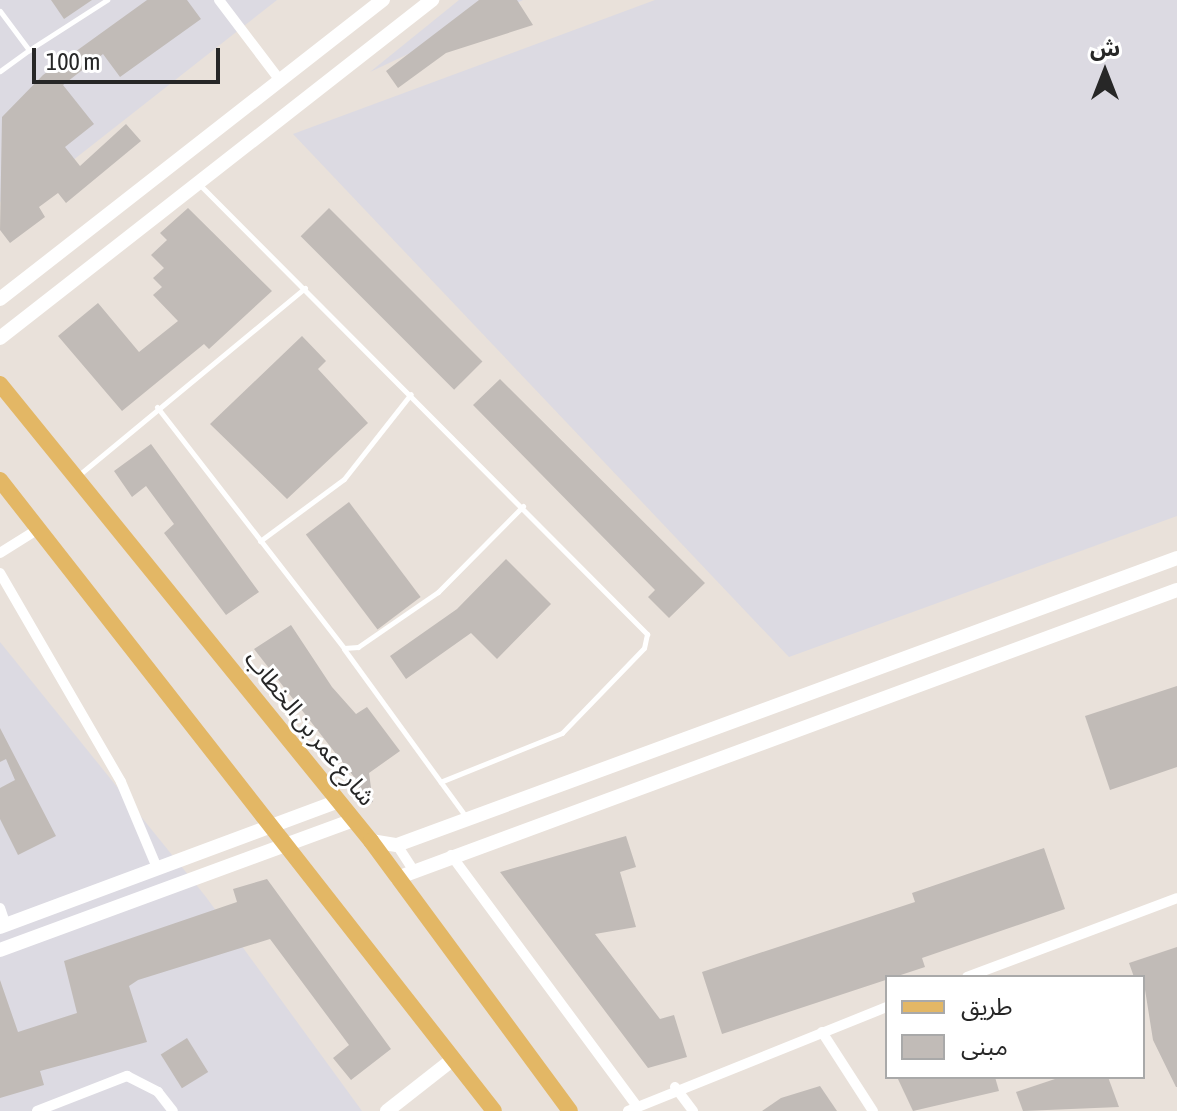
<!DOCTYPE html>
<html>
<head>
<meta charset="utf-8">
<style>
  body { margin:0 }
  #map { position:relative; width:1177px; height:1111px; overflow:hidden; background:#e9e1da; font-family:"Asap Condensed","Noto Sans Arabic",sans-serif }
  div>[style] { position:absolute }
  [style*='--x'] { left:calc(var(--x)*1px); top:calc(var(--y)*1px); width:calc(var(--w)*1px); rotate:calc(var(--a)*1deg) }
  .industrial>* { inset:0; background:#dcdae2 }
  .building>* { inset:0; background:#c1bbb7; transform-origin:0 0 }
  .lane>* { height:5px; margin:-2.5px; padding:0 2.5px; transform-origin:2.5px; border-radius:2.5px; background:#fff }
  .street>* { height:10px; margin:-5px; padding:0 5px; transform-origin:5px; border-radius:5px; background:#fff }
  .secondary>* { height:14px; margin:-7px; padding:0 7px; transform-origin:7px; border-radius:7px; background:#fff }
  .primary>* { height:16px; margin:-8px; padding:0 8px; transform-origin:8px; border-radius:8px; background:#e3b765 }
  span { translate:-50% -50%; white-space:nowrap; text-align:center; line-height:1.15; -webkit-text-stroke:6px #fff; paint-order:stroke }
  .street-label { font-size:24px; color:#272727 }
  .legend { position:absolute; left:885px; top:975px; width:260px; height:104px; box-sizing:border-box; background:#fff; border:2px solid #a9a9a9; margin:0; padding:10px 14px; list-style:none; font-size:24px; color:#272727 }
  .legend li { display:flex; align-items:center; gap:16px; height:40px }
  .legend b { width:40px; border:2px solid #a9a9a9 }
  .north { position:absolute; left:1065px; top:32px; width:80px; height:80px; -webkit-text-stroke:6px #fff; paint-order:stroke; rotate:0deg; font-size:22px; font-weight:700; line-height:32px; text-align:center; color:#272727 }
  .north::after { content:''; display:block; margin:auto; width:28px; height:36px; background:#272727; clip-path:polygon(50% 0,100% 100%,50% 72%,0 100%) }
  .scale { position:absolute; left:32px; top:48px; width:188px; height:36px; box-sizing:border-box; border:4px solid #272727; border-top:0; padding-left:10px; font-size:24px; line-height:28px; white-space:nowrap; color:#272727; -webkit-text-stroke:6px #fff; paint-order:stroke }
</style>
</head>
<body>
<div id="map">
  <div class="industrial">
    <div style="clip-path:polygon(0 0,277px 0,7px 212px,0 201px)"></div>
    <div style="clip-path:polygon(459px 0,523px 0,370px 72px)"></div>
    <div style="clip-path:polygon(655px 0,1177px 0,1177px 516px,789px 657px,293px 134px)"></div>
    <div style="clip-path:polygon(0 642px,206px 897px,362px 1111px,0 1111px)"></div>
  </div>
  <div class="building">
    <div style="clip-path:polygon(51px 0,92px 0,64px 19px)"></div>
    <div style="clip-path:polygon(147px 0,187px 0,201px 19px,120px 77px,103px 54px,63px 85px,94px 124px,65px 147px,80px 166px,126px 124px,141px 141px,66px 203px,58px 193px,39px 207px,45px 217px,10px 243px,0 230px,2px 117px,43px 75px)"></div>
    <div style="clip-path:polygon(479px 0,517px 0,533px 25px,446px 53px,398px 88px,386px 71px)"></div>
    <div style="clip-path:polygon(188px 208px,272px 291px,209px 349px,204px 344px,122px 411px,58px 336px,98px 303px,139px 352px,178px 321px,153px 295px,162px 287px,153px 278px,164px 268px,151px 255px,167px 240px,160px 233px)"></div>
    <div style="left:329px;top:208px;width:217px;height:40px;rotate:45deg"></div>
    <div style="clip-path:polygon(302px 336px,326px 361px,318px 369px,368px 423px,287px 499px,210px 424px)"></div>
    <div style="clip-path:polygon(500px 379px,705px 583px,669px 618px,648px 597px,655px 590px,473px 405px)"></div>
    <div style="clip-path:polygon(151px 444px,259px 592px,226px 615px,164px 533px,174px 524px,146px 486px,132px 497px,114px 471px)"></div>
    <div style="left:349px;top:502px;width:119px;height:54px;rotate:53deg"></div>
    <div style="clip-path:polygon(506px 559px,551px 604px,497px 659px,471px 633px,406px 679px,390px 656px,457px 609px)"></div>
    <div style="clip-path:polygon(291px 625px,332px 687px,356px 714px,367px 707px,400px 751px,369px 773px,373px 802px,360px 806px,358px 782px,254px 649px)"></div>
    <div style="clip-path:polygon(1177px 686px,1177px 767px,1110px 790px,1085px 716px)"></div>
    <div style="clip-path:polygon(0 728px,56px 836px,18px 855px,0 819px,0 788px,15px 780px,6px 759px,0 762px)"></div>
    <div style="clip-path:polygon(626px 836px,636px 867px,620px 872px,636px 927px,595px 934px,660px 1019px,674px 1015px,687px 1057px,648px 1068px,500px 872px)"></div>
    <div style="clip-path:polygon(1044px 848px,1065px 909px,922px 958px,925px 967px,722px 1034px,702px 972px,915px 902px,912px 893px)"></div>
    <div style="clip-path:polygon(267px 879px,391px 1049px,351px 1080px,333px 1058px,349px 1045px,270px 939px,138px 980px,129px 986px,147px 1042px,40px 1071px,44px 1085px,0 1098px,0 980px,18px 1032px,77px 1013px,64px 961px,237px 902px,233px 889px)"></div>
    <div style="clip-path:polygon(1177px 947px,1177px 1087px,1176px 1087px,1153px 1040px,1143px 977px,1134px 977px,1129px 963px)"></div>
    <div style="left:187px;top:1038px;width:40px;height:31px;rotate:58deg"></div>
    <div style="clip-path:polygon(897px 1077px,995px 1077px,999px 1091px,913px 1111px)"></div>
    <div style="clip-path:polygon(1061px 1077px,1108px 1077px,1119px 1107px,1023px 1111px,1016px 1092px)"></div>
    <div style="clip-path:polygon(820px 1086px,837px 1111px,762px 1111px,781px 1098px)"></div>
  </div>
  <div class="lane">
    <div style="--x:0;--y:11;--w:49;--a:53.4"></div>
    <div style="--x:29;--y:50;--w:36;--a:144"></div>
    <div style="--x:29;--y:50;--w:93;--a:-32.7"></div>
    <div style="--x:200;--y:185;--w:634;--a:45.13"></div>
    <div style="--x:647;--y:634;--w:14;--a:102"></div>
    <div style="--x:644;--y:648;--w:118;--a:134"></div>
    <div style="--x:562;--y:733;--w:131;--a:158.1"></div>
    <div style="--x:157;--y:407;--w:305;--a:52.2"></div>
    <div style="--x:344;--y:648;--w:14;--a:-4"></div>
    <div style="--x:358;--y:647;--w:97;--a:-34.5"></div>
    <div style="--x:438;--y:592;--w:121;--a:-45.3"></div>
    <div style="--x:80;--y:474;--w:292;--a:-39.6"></div>
    <div style="--x:260;--y:541;--w:104;--a:-36.4"></div>
    <div style="--x:344;--y:479;--w:108;--a:-51.8"></div>
    <div style="--x:344;--y:649;--w:209;--a:54"></div>
  </div>
  <div class="street">
    <div style="--x:219;--y:0;--w:99;--a:52.8"></div>
    <div style="--x:0;--y:553;--w:47;--a:-32"></div>
    <div style="--x:0;--y:573;--w:241;--a:59.9"></div>
    <div style="--x:121;--y:782;--w:95;--a:67.2"></div>
    <div style="--x:397;--y:845;--w:31;--a:57"></div>
    <div style="--x:451;--y:855;--w:310;--a:53.5"></div>
    <div style="--x:0;--y:908;--w:18;--a:71"></div>
    <div style="--x:967;--y:977;--w:224;--a:-20.6"></div>
    <div style="--x:822;--y:1032;--w:94;--a:57.2"></div>
    <div style="--x:675;--y:1087;--w:30;--a:53"></div>
    <div style="--x:37;--y:1111;--w:97;--a:-21.3"></div>
    <div style="--x:127;--y:1076;--w:35;--a:27"></div>
    <div style="--x:158;--y:1092;--w:24;--a:52"></div>
    <div style="--x:628;--y:1111;--w:279;--a:-21.9"></div>
  </div>
  <div class="secondary">
    <div style="--x:0;--y:299;--w:486;--a:-38"></div>
    <div style="--x:0;--y:338;--w:549;--a:-38.04"></div>
    <div style="--x:371;--y:841;--w:26;--a:9"></div>
    <div style="--x:397;--y:845;--w:831;--a:-20.2"></div>
    <div style="--x:397;--y:878;--w:831;--a:-20.27"></div>
    <div style="--x:0;--y:927;--w:361;--a:-20.4"></div>
    <div style="--x:0;--y:950;--w:377;--a:-20.2"></div>
    <div style="--x:387;--y:1111;--w:83;--a:-38.1"></div>
  </div>
  <div class="primary">
    <div style="--x:0;--y:384;--w:589;--a:50.93"></div>
    <div style="--x:371;--y:841;--w:335;--a:53.6"></div>
    <div style="--x:0;--y:480;--w:801;--a:51.94"></div>
  </div>
  <div class="street-label">
    <span style="left:310px;top:728px;rotate:51deg">شارع عمر بن الخطاب</span>
  </div>
  <ul class="legend">
  <li><b style="height:10px;background:#e3b765"></b>طريق</li>
  <li><b style="height:22px;background:#c1bbb7"></b>مبنى</li>
  </ul>
  <div class="north">ش</div>
  <div class="scale">100 m</div>
</div>
</body>
</html>
